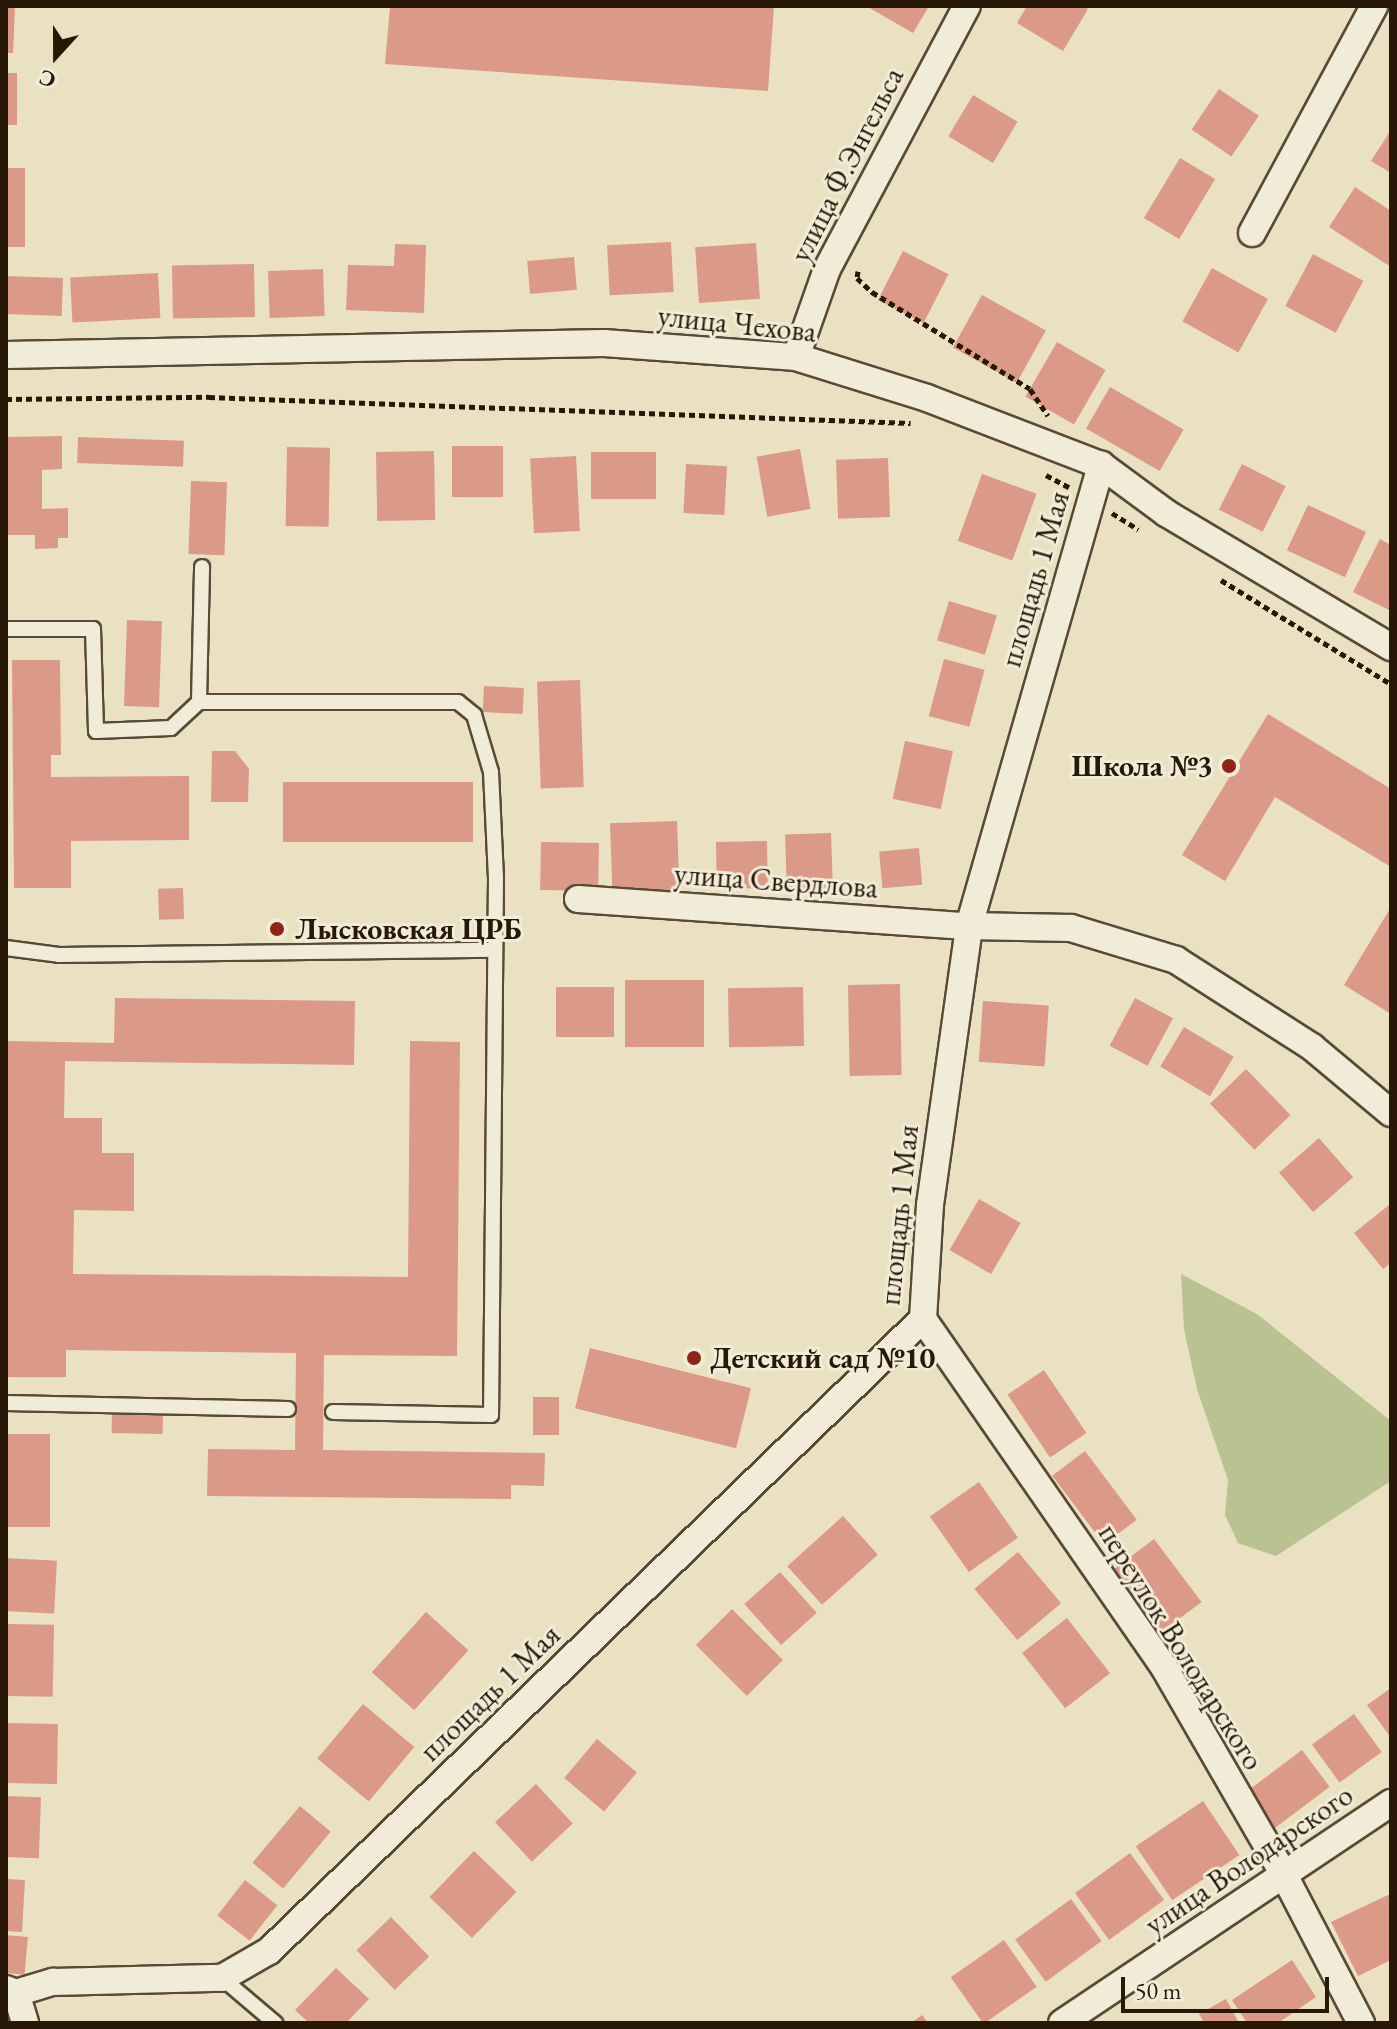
<!DOCTYPE html>
<html>
<head>
<meta charset="utf-8">
<style>
  body { margin:0 }
  #map { position:relative; width:1397px; height:2029px; overflow:hidden; background:#eae1c3; font-family:"EB Garamond",serif }
  div>[style] { position:absolute }
  [style*='--x'] { left:calc(var(--x)*1px); top:calc(var(--y)*1px); width:calc(var(--w)*1px); rotate:calc(var(--a)*1deg) }
  .green>* { inset:0; background:#bac292 }
  .building>* { inset:0; background:#db9988; transform-origin:0 0 }
  .path>* { height:5px; margin-top:-2.5px; transform-origin:0; background:repeating-linear-gradient(90deg,#271807 0 6px,transparent 0 10px) }
  .roads { filter:drop-shadow(2px 0 #584a36) drop-shadow(-2px 0 #584a36) drop-shadow(0 2px #584a36) drop-shadow(0 -2px #584a36) }
  .service>* { height:14px; margin:-7px; padding:0 7px; transform-origin:7px; border-radius:7px; background:#f1ecd8 }
  .minor>* { height:26px; margin:-13px; padding:0 13px; transform-origin:13px; border-radius:13px; background:#f1ecd8 }
  .dots>* { width:22px; height:22px; translate:-50% -50%; box-sizing:border-box; border:4px solid #f1ecd8; border-radius:50% }
  span { translate:-50% -50%; white-space:nowrap; text-align:center; line-height:1.15; -webkit-text-stroke:6px #f1ecd8; paint-order:stroke }
  .street-label { font-size:30px; color:#271807 }
  .poi-label { font-size:30px; color:#271807; font-weight:700 }
  .right { translate:-100% -50%; text-align:right }
  .left { translate:0 -50%; text-align:left }
  .frame { position:absolute; inset:0; border:8px solid #271807; pointer-events:none }
  .north { position:absolute; left:16px; top:16px; width:80px; height:80px; -webkit-text-stroke:6px #f1ecd8; paint-order:stroke; rotate:201deg; font-size:22px; font-weight:700; line-height:32px; text-align:center; color:#271807 }
  .north::after { content:''; display:block; margin:auto; width:28px; height:36px; background:#271807; clip-path:polygon(50% 0,100% 100%,50% 72%,0 100%) }
  .scale { position:absolute; left:1121px; top:1977px; width:208px; height:36px; box-sizing:border-box; border:4px solid #271807; border-top:0; padding-left:10px; font-size:24px; line-height:28px; white-space:nowrap; color:#271807; -webkit-text-stroke:6px #f1ecd8; paint-order:stroke }
</style>
</head>
<body>
<div id="map">
  <div class="green">
    <div style="clip-path:polygon(1181px 1274px,1257px 1314px,1391px 1421px,1391px 1481px,1276px 1556px,1238px 1543px,1225px 1515px,1228px 1480px,1197px 1389px,1184px 1329px)"></div>
  </div>
  <div class="building">
    <div style="clip-path:polygon(6px 6px,15px 6px,13px 53px,6px 53px)"></div>
    <div style="clip-path:polygon(390px 6px,774px 6px,768px 91px,385px 64px)"></div>
    <div style="clip-path:polygon(866px 6px,929px 6px,913px 33px)"></div>
    <div style="clip-path:polygon(1027px 6px,1082px 6px,1088px 9px,1063px 51px,1017px 23px)"></div>
    <div style="left:6px;top:73px;width:11px;height:52px"></div>
    <div style="left:1219px;top:89px;width:48px;height:49px;rotate:34deg"></div>
    <div style="left:973px;top:95px;width:52px;height:48px;rotate:31deg"></div>
    <div style="clip-path:polygon(1391px 130px,1391px 173px,1371px 161px)"></div>
    <div style="left:1180px;top:158px;width:41px;height:70px;rotate:31deg"></div>
    <div style="left:6px;top:168px;width:19px;height:79px"></div>
    <div style="clip-path:polygon(1355px 187px,1391px 211px,1391px 267px,1329px 227px)"></div>
    <div style="left:671px;top:242px;width:50px;height:64px;rotate:87deg"></div>
    <div style="left:756px;top:243px;width:56px;height:61px;rotate:86deg"></div>
    <div style="clip-path:polygon(395px 244px,426px 245px,424px 313px,346px 310px,348px 265px,394px 266px)"></div>
    <div style="left:903px;top:251px;width:51px;height:55px;rotate:27deg"></div>
    <div style="left:1313px;top:254px;width:57px;height:59px;rotate:28deg"></div>
    <div style="left:574px;top:257px;width:33px;height:47px;rotate:85deg"></div>
    <div style="left:254px;top:264px;width:53px;height:82px;rotate:89deg"></div>
    <div style="left:1212px;top:268px;width:64px;height:61px;rotate:29deg"></div>
    <div style="left:323px;top:269px;width:47px;height:55px;rotate:88deg"></div>
    <div style="left:158px;top:273px;width:45px;height:88px;rotate:87deg"></div>
    <div style="left:6px;top:276px;width:57px;height:38px;rotate:2deg"></div>
    <div style="left:982px;top:295px;width:73px;height:60px;rotate:29deg"></div>
    <div style="left:1057px;top:342px;width:56px;height:63px;rotate:30deg"></div>
    <div style="left:1110px;top:387px;width:85px;height:48px;rotate:30deg"></div>
    <div style="clip-path:polygon(62px 436px,62px 469px,42px 470px,42px 509px,68px 508px,68px 538px,58px 538px,58px 548px,35px 549px,35px 535px,6px 535px,6px 437px)"></div>
    <div style="left:78px;top:437px;width:106px;height:26px;rotate:2deg"></div>
    <div style="left:452px;top:446px;width:51px;height:51px"></div>
    <div style="left:287px;top:447px;width:43px;height:79px;rotate:1deg"></div>
    <div style="left:800px;top:449px;width:61px;height:44px;rotate:80deg"></div>
    <div style="left:434px;top:451px;width:69px;height:58px;rotate:89deg"></div>
    <div style="left:591px;top:452px;width:65px;height:47px"></div>
    <div style="left:576px;top:456px;width:75px;height:46px;rotate:87deg"></div>
    <div style="left:888px;top:458px;width:59px;height:52px;rotate:88deg"></div>
    <div style="left:686px;top:464px;width:41px;height:49px;rotate:3deg"></div>
    <div style="left:1242px;top:464px;width:49px;height:51px;rotate:27deg"></div>
    <div style="left:982px;top:474px;width:58px;height:71px;rotate:20deg"></div>
    <div style="left:191px;top:481px;width:36px;height:73px;rotate:2deg"></div>
    <div style="left:1308px;top:505px;width:64px;height:50px;rotate:25deg"></div>
    <div style="clip-path:polygon(1380px 539px,1391px 545px,1391px 611px,1353px 592px)"></div>
    <div style="left:949px;top:601px;width:50px;height:41px;rotate:17deg"></div>
    <div style="left:127px;top:620px;width:35px;height:86px;rotate:2deg"></div>
    <div style="left:944px;top:659px;width:42px;height:59px;rotate:15deg"></div>
    <div style="clip-path:polygon(12px 660px,60px 660px,61px 755px,51px 755px,51px 777px,189px 776px,189px 840px,71px 841px,71px 888px,14px 888px)"></div>
    <div style="left:580px;top:680px;width:107px;height:43px;rotate:88deg"></div>
    <div style="left:484px;top:686px;width:40px;height:26px;rotate:3deg"></div>
    <div style="clip-path:polygon(1268px 714px,1391px 789px,1391px 867px,1275px 797px,1225px 881px,1182px 855px)"></div>
    <div style="left:905px;top:741px;width:49px;height:59px;rotate:12deg"></div>
    <div style="clip-path:polygon(212px 751px,235px 751px,249px 769px,248px 802px,211px 802px)"></div>
    <div style="left:283px;top:782px;width:190px;height:60px"></div>
    <div style="left:677px;top:821px;width:70px;height:67px;rotate:88deg"></div>
    <div style="left:831px;top:833px;width:56px;height:46px;rotate:88deg"></div>
    <div style="left:767px;top:841px;width:47px;height:51px;rotate:89deg"></div>
    <div style="left:541px;top:842px;width:58px;height:48px;rotate:1deg"></div>
    <div style="left:919px;top:848px;width:37px;height:40px;rotate:85deg"></div>
    <div style="left:183px;top:888px;width:31px;height:25px;rotate:88deg"></div>
    <div style="clip-path:polygon(1391px 907px,1391px 1014px,1344px 985px)"></div>
    <div style="left:625px;top:980px;width:79px;height:67px"></div>
    <div style="left:900px;top:984px;width:91px;height:52px;rotate:89deg"></div>
    <div style="left:556px;top:987px;width:58px;height:50px"></div>
    <div style="left:803px;top:987px;width:59px;height:75px;rotate:89deg"></div>
    <div style="clip-path:polygon(115px 998px,355px 1001px,354px 1065px,65px 1061px,64px 1118px,102px 1118px,102px 1153px,134px 1153px,134px 1211px,74px 1210px,73px 1274px,408px 1277px,410px 1041px,460px 1042px,457px 1356px,324px 1355px,323px 1450px,545px 1453px,544px 1486px,511px 1485px,511px 1499px,207px 1496px,208px 1449px,295px 1450px,296px 1353px,66px 1350px,66px 1377px,6px 1377px,7px 1041px,114px 1043px)"></div>
    <div style="left:1135px;top:998px;width:43px;height:54px;rotate:28deg"></div>
    <div style="left:983px;top:1001px;width:66px;height:61px;rotate:4deg"></div>
    <div style="left:1184px;top:1027px;width:58px;height:46px;rotate:31deg"></div>
    <div style="left:1246px;top:1069px;width:64px;height:50px;rotate:46deg"></div>
    <div style="left:1319px;top:1138px;width:52px;height:53px;rotate:49deg"></div>
    <div style="left:979px;top:1199px;width:48px;height:59px;rotate:30deg"></div>
    <div style="clip-path:polygon(1389px 1205px,1391px 1263px,1383px 1269px,1354px 1233px)"></div>
    <div style="left:590px;top:1348px;width:166px;height:62px;rotate:14deg"></div>
    <div style="left:1044px;top:1370px;width:76px;height:44px;rotate:56deg"></div>
    <div style="left:533px;top:1397px;width:26px;height:38px"></div>
    <div style="left:112px;top:1412px;width:51px;height:21px;rotate:1deg"></div>
    <div style="left:6px;top:1434px;width:44px;height:93px"></div>
    <div style="left:1085px;top:1451px;width:86px;height:41px;rotate:53deg"></div>
    <div style="left:979px;top:1482px;width:68px;height:60px;rotate:55deg"></div>
    <div style="left:843px;top:1516px;width:52px;height:75px;rotate:48deg"></div>
    <div style="left:1154px;top:1539px;width:79px;height:49px;rotate:53deg"></div>
    <div style="left:1018px;top:1552px;width:67px;height:57px;rotate:50deg"></div>
    <div style="left:6px;top:1558px;width:51px;height:53px;rotate:3deg"></div>
    <div style="left:780px;top:1572px;width:55px;height:48px;rotate:48deg"></div>
    <div style="left:732px;top:1609px;width:72px;height:51px;rotate:45deg"></div>
    <div style="left:426px;top:1612px;width:57px;height:81px;rotate:42deg"></div>
    <div style="left:1067px;top:1618px;width:70px;height:57px;rotate:52deg"></div>
    <div style="left:6px;top:1624px;width:48px;height:72px;rotate:1deg"></div>
    <div style="clip-path:polygon(1391px 1688px,1391px 1738px,1367px 1705px)"></div>
    <div style="left:363px;top:1704px;width:67px;height:71px;rotate:40deg"></div>
    <div style="left:1354px;top:1714px;width:47px;height:52px;rotate:54deg"></div>
    <div style="left:6px;top:1723px;width:52px;height:60px;rotate:1deg"></div>
    <div style="left:597px;top:1739px;width:52px;height:51px;rotate:40deg"></div>
    <div style="left:1302px;top:1750px;width:46px;height:69px;rotate:53deg"></div>
    <div style="left:536px;top:1784px;width:54px;height:56px;rotate:47deg"></div>
    <div style="left:6px;top:1796px;width:35px;height:61px;rotate:2deg"></div>
    <div style="left:1203px;top:1801px;width:65px;height:81px;rotate:56deg"></div>
    <div style="left:300px;top:1806px;width:40px;height:74px;rotate:40deg"></div>
    <div style="left:474px;top:1851px;width:59px;height:64px;rotate:44deg"></div>
    <div style="left:1130px;top:1853px;width:58px;height:68px;rotate:54deg"></div>
    <div style="clip-path:polygon(6px 1879px,25px 1880px,22px 1932px,6px 1931px)"></div>
    <div style="left:245px;top:1880px;width:41px;height:45px;rotate:38deg"></div>
    <div style="clip-path:polygon(1390px 1894px,1391px 1960px,1358px 1976px,1331px 1922px)"></div>
    <div style="left:1071px;top:1899px;width:52px;height:69px;rotate:54deg"></div>
    <div style="left:391px;top:1917px;width:55px;height:48px;rotate:46deg"></div>
    <div style="left:6px;top:1935px;width:22px;height:38px;rotate:5deg"></div>
    <div style="left:1004px;top:1940px;width:57px;height:65px;rotate:55deg"></div>
    <div style="clip-path:polygon(1292px 1960px,1316px 1997px,1278px 2023px,1247px 2023px,1232px 2000px)"></div>
    <div style="clip-path:polygon(336px 1968px,369px 1999px,346px 2023px,309px 2023px,295px 2010px)"></div>
    <div style="clip-path:polygon(1226px 1999px,1239px 2023px,1204px 2023px,1199px 2014px)"></div>
    <div style="clip-path:polygon(922px 2015px,928px 2023px,911px 2023px)"></div>
  </div>
  <div class="path">
    <div style="--x:858;--y:271;--w:7;--a:98"></div>
    <div style="--x:857;--y:278;--w:21;--a:43"></div>
    <div style="--x:872;--y:292;--w:185;--a:31.5"></div>
    <div style="--x:1030;--y:389;--w:32;--a:56"></div>
    <div style="--x:6;--y:399;--w:203;--a:-0.6"></div>
    <div style="--x:209;--y:397;--w:702;--a:2.12"></div>
    <div style="--x:1046;--y:475;--w:26;--a:28"></div>
    <div style="--x:1112;--y:513;--w:31;--a:32"></div>
    <div style="--x:1221;--y:580;--w:199;--a:31.5"></div>
  </div>
  <div class="roads">
    <div class="service">
      <div style="--x:6;--y:629;--w:87;--a:0"></div>
      <div style="--x:93;--y:629;--w:102;--a:88.3"></div>
      <div style="--x:96;--y:731;--w:75;--a:-2.3"></div>
      <div style="--x:171;--y:728;--w:38;--a:-43"></div>
      <div style="--x:199;--y:702;--w:259;--a:0"></div>
      <div style="--x:458;--y:702;--w:21;--a:39"></div>
      <div style="--x:474;--y:715;--w:59;--a:73.4"></div>
      <div style="--x:491;--y:772;--w:106;--a:87.3"></div>
      <div style="--x:496;--y:878;--w:537;--a:90.53"></div>
      <div style="--x:491;--y:1415;--w:158;--a:-178.9"></div>
      <div style="--x:199;--y:702;--w:135;--a:-88.7"></div>
      <div style="--x:6;--y:948;--w:53;--a:7.5"></div>
      <div style="--x:59;--y:955;--w:436;--a:-0.7"></div>
      <div style="--x:6;--y:1403;--w:282;--a:1.2"></div>
      <div style="--x:222;--y:1978;--w:70;--a:40.3"></div>
    </div>
    <div class="minor">
      <div style="--x:1252;--y:233;--w:258;--a:-61.7"></div>
      <div style="--x:6;--y:355;--w:598;--a:-1.15"></div>
      <div style="--x:604;--y:343;--w:193;--a:4.2"></div>
      <div style="--x:796;--y:357;--w:137;--a:17.4"></div>
      <div style="--x:927;--y:398;--w:186;--a:21.1"></div>
      <div style="--x:1101;--y:465;--w:81;--a:36.4"></div>
      <div style="--x:1166;--y:513;--w:262;--a:30.8"></div>
      <div style="--x:796;--y:357;--w:93;--a:-70.6"></div>
      <div style="--x:827;--y:269;--w:298;--a:-62"></div>
      <div style="--x:578;--y:899;--w:392;--a:4"></div>
      <div style="--x:969;--y:926;--w:102;--a:1.1"></div>
      <div style="--x:1071;--y:928;--w:110;--a:16.9"></div>
      <div style="--x:1176;--y:960;--w:161;--a:32.6"></div>
      <div style="--x:1312;--y:1047;--w:103;--a:39.9"></div>
      <div style="--x:923;--y:1319;--w:423;--a:55.3"></div>
      <div style="--x:1164;--y:1667;--w:240;--a:60"></div>
      <div style="--x:1284;--y:1875;--w:167;--a:62.5"></div>
      <div style="--x:6;--y:1989;--w:11;--a:22"></div>
      <div style="--x:16;--y:1993;--w:39;--a:-17"></div>
      <div style="--x:53;--y:1982;--w:169;--a:-1.4"></div>
      <div style="--x:222;--y:1978;--w:54;--a:-29.9"></div>
      <div style="--x:269;--y:1951;--w:909;--a:-44.02"></div>
      <div style="--x:923;--y:1319;--w:114;--a:-86.5"></div>
      <div style="--x:930;--y:1205;--w:282;--a:-82"></div>
      <div style="--x:969;--y:926;--w:480;--a:-74"></div>
      <div style="--x:16;--y:1993;--w:31;--a:73"></div>
      <div style="--x:1062;--y:2023;--w:396;--a:-33.8"></div>
    </div>
  </div>
  <div class="dots">
    <div style="left:1229px;top:766px;background:#8f2418"></div>
    <div style="left:277px;top:929px;background:#8f2418"></div>
    <div style="left:694px;top:1358px;background:#8f2418"></div>
  </div>
  <div class="street-label">
    <span style="left:847px;top:165px;rotate:-63deg">улица Ф.Энгельса</span>
    <span style="left:737px;top:324px;rotate:6deg">улица Чехова</span>
    <span style="left:1035px;top:579px;rotate:-74deg">площадь 1 Мая</span>
    <span style="left:776px;top:881px;rotate:4deg">улица Свердлова</span>
    <span style="left:899px;top:1215px;rotate:-84deg">площадь 1 Мая</span>
    <span style="left:1181px;top:1647px;rotate:58deg">переулок Володарского</span>
    <span style="left:490px;top:1693px;rotate:-44deg">площадь 1 Мая</span>
    <span style="left:1249px;top:1860px;rotate:-34deg">улица Володарского</span>
  </div>
  <div class="poi-label">
    <span class="right" style="left:1213px;top:766px">Школа №3</span>
    <span class="left" style="left:295px;top:929px">Лысковская ЦРБ</span>
    <span class="left" style="left:710px;top:1358px">Детский сад №10</span>
  </div>
  <div class="frame"></div>
  <div class="north">С</div>
  <div class="scale">50 m</div>
</div>
</body>
</html>
